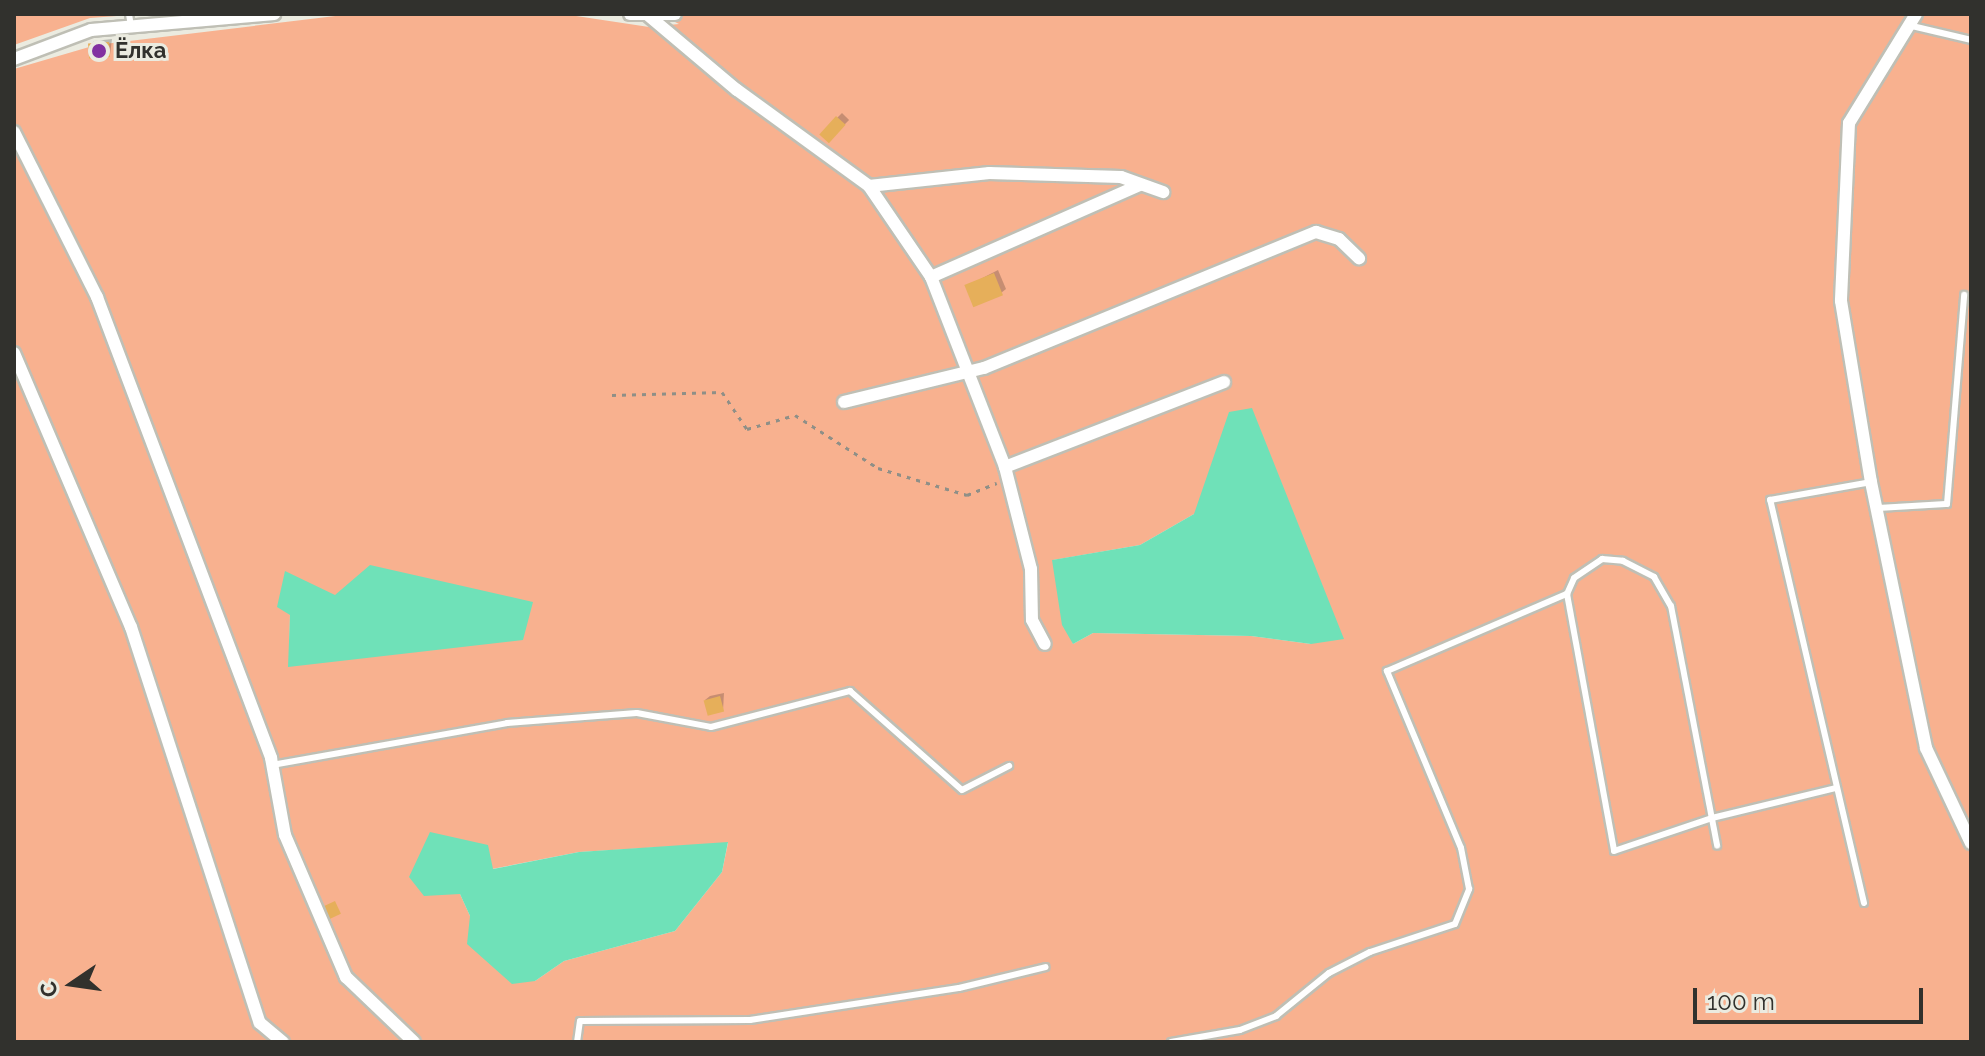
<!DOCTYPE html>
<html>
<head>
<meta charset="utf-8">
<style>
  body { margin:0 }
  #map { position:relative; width:1985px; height:1056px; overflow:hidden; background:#ebebe0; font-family:Raleway,sans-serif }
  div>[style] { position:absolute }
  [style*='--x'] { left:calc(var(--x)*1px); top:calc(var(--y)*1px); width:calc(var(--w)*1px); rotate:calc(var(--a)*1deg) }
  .green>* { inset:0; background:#f8b18f }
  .water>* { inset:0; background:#6fe1b8 }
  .shadow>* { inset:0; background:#0003; transform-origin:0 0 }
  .building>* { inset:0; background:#e6af5a; transform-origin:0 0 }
  .path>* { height:3px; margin-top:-1.5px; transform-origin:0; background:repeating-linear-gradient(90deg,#8f8f87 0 4px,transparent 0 10px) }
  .roads { filter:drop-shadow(2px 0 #bfbfb5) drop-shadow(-2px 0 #bfbfb5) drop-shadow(0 2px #bfbfb5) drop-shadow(0 -2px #bfbfb5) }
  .service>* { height:6px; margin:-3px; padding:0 3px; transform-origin:3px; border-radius:3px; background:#fff }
  .minor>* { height:12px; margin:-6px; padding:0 6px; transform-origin:6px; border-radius:6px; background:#fff }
  .dots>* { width:22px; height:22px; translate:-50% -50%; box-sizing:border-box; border:4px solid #ebebe0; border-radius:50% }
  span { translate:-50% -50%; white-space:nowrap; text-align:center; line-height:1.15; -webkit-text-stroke:6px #ebebe0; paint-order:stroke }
  .poi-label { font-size:22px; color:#31312d; font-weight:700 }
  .left { translate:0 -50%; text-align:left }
  .frame { position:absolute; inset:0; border:16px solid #31312d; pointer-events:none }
  .north { position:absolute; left:32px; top:944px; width:80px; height:80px; -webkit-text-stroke:6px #ebebe0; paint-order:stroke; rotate:257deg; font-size:22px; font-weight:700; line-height:32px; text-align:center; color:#31312d }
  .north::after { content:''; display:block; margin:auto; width:28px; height:36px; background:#31312d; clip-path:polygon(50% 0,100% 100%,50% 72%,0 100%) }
  .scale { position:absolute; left:1693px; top:988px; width:230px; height:36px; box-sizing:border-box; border:4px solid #31312d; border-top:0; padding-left:10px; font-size:24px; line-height:28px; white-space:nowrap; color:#31312d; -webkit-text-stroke:6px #ebebe0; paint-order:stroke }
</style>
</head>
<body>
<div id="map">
  <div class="green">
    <div style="clip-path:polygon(14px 14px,144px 14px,90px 18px,14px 45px)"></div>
    <div style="clip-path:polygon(evenodd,352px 14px,563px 14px,649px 27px,679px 24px,659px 14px,1971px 14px,1971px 1042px,14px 1042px,14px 69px,96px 45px,352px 14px,1194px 514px,1311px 644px,1251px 636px,1093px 633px,1073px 644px,1053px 560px,1140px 545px,1194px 514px,352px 14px,335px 595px,319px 660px,289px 666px,290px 614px,335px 595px,352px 14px,728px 843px,722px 872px,675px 931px,564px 961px,535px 981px,470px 916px,460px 894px,492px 869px,579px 852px,728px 843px)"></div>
  </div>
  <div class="water">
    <div style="clip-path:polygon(1252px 408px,1344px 639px,1311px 644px,1251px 636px,1093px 633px,1073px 644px,1062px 625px,1052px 560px,1140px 545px,1194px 514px,1229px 412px)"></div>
    <div style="clip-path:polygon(370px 565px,533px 602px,523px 640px,288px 667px,290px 615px,277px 607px,285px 571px,335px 595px)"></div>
    <div style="clip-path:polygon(430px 832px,488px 845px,493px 869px,579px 852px,728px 842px,722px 872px,675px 931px,564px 961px,535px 981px,512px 984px,467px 944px,470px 916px,460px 894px,424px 896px,409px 877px)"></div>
  </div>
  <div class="shadow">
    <div style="clip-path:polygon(112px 39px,110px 55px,90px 45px,94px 41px)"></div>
    <div style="left:842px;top:113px;width:10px;height:29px;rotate:45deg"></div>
    <div style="clip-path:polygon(998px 270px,1006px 289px,1001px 293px,967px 286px)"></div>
    <div style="clip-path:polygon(724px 693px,723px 710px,705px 700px,710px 696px)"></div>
  </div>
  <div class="building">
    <div style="left:109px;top:42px;width:15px;height:21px;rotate:86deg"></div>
    <div style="left:836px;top:116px;width:13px;height:25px;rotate:42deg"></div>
    <div style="left:994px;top:273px;width:24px;height:32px;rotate:68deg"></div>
    <div style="left:720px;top:696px;width:16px;height:17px;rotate:75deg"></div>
    <div style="left:335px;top:901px;width:14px;height:16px;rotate:65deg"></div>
  </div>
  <div class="path">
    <div style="--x:612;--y:395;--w:110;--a:-1.6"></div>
    <div style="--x:722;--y:392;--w:45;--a:56"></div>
    <div style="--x:747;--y:429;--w:50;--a:-16.3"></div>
    <div style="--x:795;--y:415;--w:98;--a:32.6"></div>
    <div style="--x:878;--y:468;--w:93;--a:16.9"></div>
    <div style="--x:967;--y:495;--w:32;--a:-22"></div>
  </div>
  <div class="roads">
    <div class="service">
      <div style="--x:129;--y:14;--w:13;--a:81"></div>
      <div style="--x:1912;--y:26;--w:61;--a:13.3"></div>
      <div style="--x:1877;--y:508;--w:70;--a:-3.3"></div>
      <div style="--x:1947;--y:504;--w:210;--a:-85.3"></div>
      <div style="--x:1567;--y:594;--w:17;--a:-66"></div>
      <div style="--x:1574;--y:578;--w:34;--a:-34"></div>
      <div style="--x:1602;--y:559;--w:21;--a:5"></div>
      <div style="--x:1623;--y:561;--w:35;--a:27"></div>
      <div style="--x:1654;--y:577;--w:34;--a:60"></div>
      <div style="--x:1671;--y:606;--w:244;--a:79.1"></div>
      <div style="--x:272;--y:765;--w:239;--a:-10.1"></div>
      <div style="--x:507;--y:723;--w:130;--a:-4.4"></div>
      <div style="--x:637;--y:713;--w:75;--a:10.7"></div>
      <div style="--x:711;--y:727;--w:144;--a:-14.5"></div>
      <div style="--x:850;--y:691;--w:149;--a:41.5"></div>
      <div style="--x:962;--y:790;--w:53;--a:-27.1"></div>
      <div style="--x:1864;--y:903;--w:414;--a:-103.1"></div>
      <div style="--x:1770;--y:500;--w:103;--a:-10.1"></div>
      <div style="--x:577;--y:1042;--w:21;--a:-82"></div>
      <div style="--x:580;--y:1021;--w:170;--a:-0.3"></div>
      <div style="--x:750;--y:1020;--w:211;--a:-8.7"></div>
      <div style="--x:959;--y:988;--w:89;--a:-13.6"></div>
      <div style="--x:1171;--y:1042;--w:70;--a:-9.9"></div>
      <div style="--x:1240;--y:1030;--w:39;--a:-21"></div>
      <div style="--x:1276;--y:1016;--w:68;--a:-39.1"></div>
      <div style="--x:1329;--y:973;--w:46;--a:-27.1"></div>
      <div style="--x:1370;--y:952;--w:89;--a:-18.2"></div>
      <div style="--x:1455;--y:924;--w:38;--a:-68"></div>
      <div style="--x:1469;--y:889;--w:42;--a:-101"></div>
      <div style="--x:1461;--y:848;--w:192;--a:-112.7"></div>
      <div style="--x:1387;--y:671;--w:196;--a:-23.2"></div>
      <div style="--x:1567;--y:594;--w:261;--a:79.6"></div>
      <div style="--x:1614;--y:851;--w:103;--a:-18.6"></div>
      <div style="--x:1712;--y:818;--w:128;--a:-13.6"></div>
    </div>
    <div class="minor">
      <div style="--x:630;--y:14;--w:45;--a:0"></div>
      <div style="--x:1916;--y:14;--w:128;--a:121.6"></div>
      <div style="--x:1849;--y:123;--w:178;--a:92.6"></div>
      <div style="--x:1841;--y:301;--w:183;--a:80.6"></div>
      <div style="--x:1871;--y:482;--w:272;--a:78.3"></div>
      <div style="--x:1926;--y:748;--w:105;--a:64.7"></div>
      <div style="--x:649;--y:16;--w:115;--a:40.1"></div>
      <div style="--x:737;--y:90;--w:163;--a:36"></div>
      <div style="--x:869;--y:186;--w:110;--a:55.7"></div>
      <div style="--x:931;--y:277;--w:204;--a:68.7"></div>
      <div style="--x:1005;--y:467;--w:105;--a:75.7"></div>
      <div style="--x:1031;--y:569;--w:51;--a:88.9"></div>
      <div style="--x:1032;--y:620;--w:27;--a:62"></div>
      <div style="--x:14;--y:59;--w:82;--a:-20.6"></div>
      <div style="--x:91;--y:30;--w:184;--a:-5"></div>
      <div style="--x:14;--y:132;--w:185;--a:63.3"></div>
      <div style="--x:97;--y:297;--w:493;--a:69.3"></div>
      <div style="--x:271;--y:758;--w:78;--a:79.7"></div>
      <div style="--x:285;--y:835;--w:155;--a:66.8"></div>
      <div style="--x:346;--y:977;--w:94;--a:43.7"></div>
      <div style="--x:869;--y:186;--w:121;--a:-6.2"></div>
      <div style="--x:989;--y:173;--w:132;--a:1.7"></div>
      <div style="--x:1121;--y:177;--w:45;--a:19.7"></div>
      <div style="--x:931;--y:277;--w:228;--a:-23.8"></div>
      <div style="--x:14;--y:353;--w:298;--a:66.9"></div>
      <div style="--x:131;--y:627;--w:416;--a:72"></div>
      <div style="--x:260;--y:1023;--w:30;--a:40"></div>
      <div style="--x:844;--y:402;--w:144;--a:-13.7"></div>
      <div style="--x:984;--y:368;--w:359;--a:-22.3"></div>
      <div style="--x:1316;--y:232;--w:24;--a:17"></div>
      <div style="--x:1339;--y:239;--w:28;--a:44"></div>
      <div style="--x:1005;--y:467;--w:235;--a:-21.2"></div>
    </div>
  </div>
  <div class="dots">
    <div style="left:99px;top:51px;background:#8231a1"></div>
  </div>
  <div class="poi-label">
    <span class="left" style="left:115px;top:51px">Ёлка</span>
  </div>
  <div class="frame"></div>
  <div class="north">С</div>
  <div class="scale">100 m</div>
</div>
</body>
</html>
